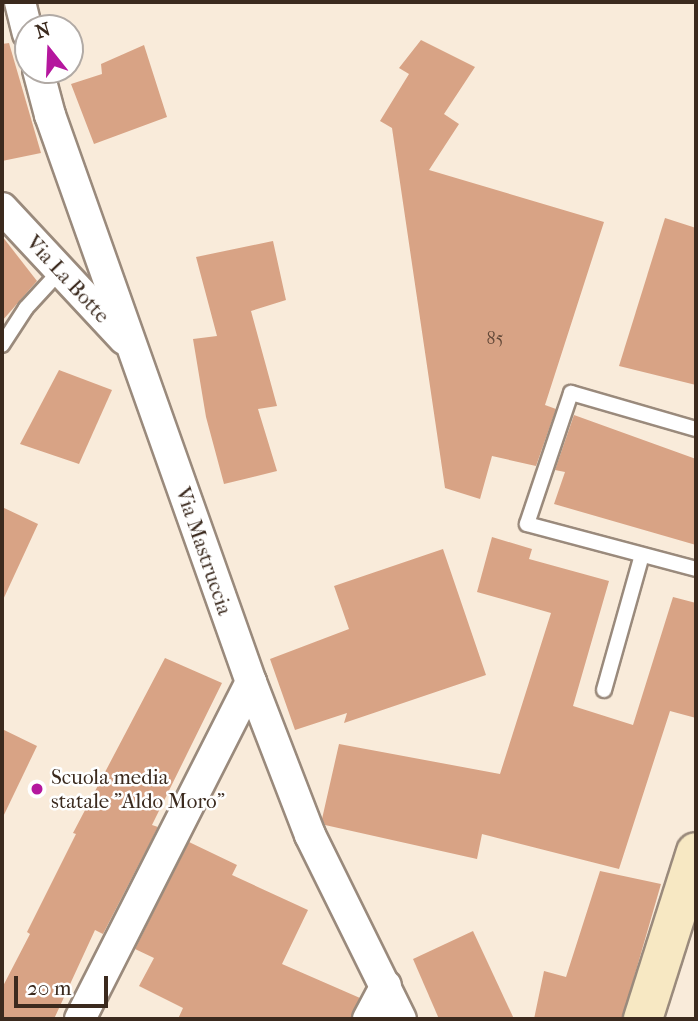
<!DOCTYPE html>
<html>
<head>
<meta charset="utf-8">
<style>
  body { margin:0 }
  #map { position:relative; width:698px; height:1021px; overflow:hidden; background:#f9ebda; font-family:"IM FELL French Canon",serif }
  div>[style] { position:absolute }
  [style*='--x'] { left:calc(var(--x)*1px); top:calc(var(--y)*1px); width:calc(var(--w)*1px); rotate:calc(var(--a)*1deg) }
  .building>* { inset:0; background:#d8a385 }
  .roads { filter:drop-shadow(2px 0 #9a8a7c) drop-shadow(-2px 0 #9a8a7c) drop-shadow(0 2px #9a8a7c) drop-shadow(0 -2px #9a8a7c) }
  .lane>* { height:14px; margin:-7px; padding:0 7px; transform-origin:7px; border-radius:7px; background:#fff }
  .street>* { height:30px; margin:-15px; padding:0 15px; transform-origin:15px; border-radius:15px; background:#fff }
  .secondary>* { height:38px; margin:-19px; padding:0 19px; transform-origin:19px; border-radius:19px; background:#f7e8c3 }
  .dots>* { width:19px; height:19px; translate:-50% -50%; box-sizing:border-box; border:4px solid #fff; border-radius:50% }
  span { translate:-50% -50%; white-space:nowrap; text-align:center; line-height:1.15; -webkit-text-stroke:5px #fff; paint-order:stroke }
  .number-label { font-size:18px; color:#624838 }
  .number-label span { -webkit-text-stroke-width:0 }
  .street-label { font-size:21px; color:#3b2a1e }
  .poi-label { font-size:21px; color:#3b2a1e }
  .left { translate:0 -50%; text-align:left }
  .frame { position:absolute; inset:0; border:4px solid #3b2a1e; pointer-events:none }
  .north { position:absolute; left:14px; top:14px; width:70px; height:70px; box-sizing:border-box; background:#fff; border:2px solid #b1aaa5; border-radius:50%; rotate:342deg; font-size:19px; font-weight:700; line-height:28px; text-align:center; color:#3b2a1e }
  .north::after { content:''; display:block; margin:auto; width:24px; height:32px; background:#b5179e; clip-path:polygon(50% 0,100% 100%,50% 72%,0 100%) }
  .scale { position:absolute; left:14px; top:976px; width:94px; height:32px; box-sizing:border-box; border:4px solid #3b2a1e; border-top:0; padding-left:9px; font-size:21px; line-height:24px; white-space:nowrap; color:#3b2a1e; -webkit-text-stroke:5px #fff; paint-order:stroke }
</style>
</head>
<body>
<div id="map">
  <div class="building">
    <div style="clip-path:polygon(421px 40px,475px 67px,444px 114px,459px 124px,429px 170px,604px 222px,545px 405px,556px 409px,536px 466px,492px 456px,480px 499px,445px 488px,392px 128px,380px 121px,409px 74px,399px 68px)"></div>
    <div style="clip-path:polygon(9px 43px,41px 153px,2px 161px,2px 44px)"></div>
    <div style="clip-path:polygon(144px 45px,167px 117px,94px 144px,71px 84px,102px 74px,101px 64px)"></div>
    <div style="clip-path:polygon(665px 218px,696px 228px,696px 385px,619px 366px)"></div>
    <div style="clip-path:polygon(2px 236px,37px 281px,2px 321px)"></div>
    <div style="clip-path:polygon(273px 241px,286px 300px,251px 311px,277px 406px,258px 409px,277px 471px,224px 484px,206px 417px,193px 339px,217px 336px,196px 257px)"></div>
    <div style="clip-path:polygon(59px 370px,112px 390px,79px 464px,20px 444px)"></div>
    <div style="clip-path:polygon(574px 415px,696px 459px,696px 545px,554px 504px,565px 472px,555px 470px)"></div>
    <div style="clip-path:polygon(2px 507px,38px 524px,2px 602px)"></div>
    <div style="clip-path:polygon(492px 537px,532px 549px,529px 559px,609px 581px,573px 706px,633px 725px,673px 597px,696px 603px,696px 718px,670px 711px,619px 869px,482px 834px,477px 859px,325px 825px,322px 819px,339px 744px,500px 774px,551px 613px,477px 592px)"></div>
    <div style="clip-path:polygon(443px 549px,486px 675px,344px 723px,347px 713px,295px 730px,270px 659px,349px 629px,334px 586px)"></div>
    <div style="clip-path:polygon(165px 658px,222px 683px,152px 825px,158px 827px,103px 934px,95px 930px,54px 1019px,2px 1019px,2px 988px,30px 934px,27px 932px,76px 834px,73px 833px)"></div>
    <div style="clip-path:polygon(2px 729px,37px 746px,2px 819px)"></div>
    <div style="clip-path:polygon(189px 842px,237px 865px,232px 875px,308px 910px,282px 964px,360px 998px,350px 1019px,178px 1019px,183px 1008px,139px 986px,154px 958px,135px 949px)"></div>
    <div style="clip-path:polygon(600px 871px,661px 884px,622px 1019px,534px 1019px,544px 971px,566px 977px)"></div>
    <div style="clip-path:polygon(473px 931px,514px 1019px,439px 1019px,413px 959px)"></div>
  </div>
  <div class="roads">
    <div class="lane">
      <div style="--x:2;--y:345;--w:44;--a:-57"></div>
      <div style="--x:26;--y:308;--w:50;--a:-47.4"></div>
      <div style="--x:696;--y:429;--w:130;--a:-163.9"></div>
      <div style="--x:571;--y:393;--w:138;--a:108.6"></div>
      <div style="--x:527;--y:524;--w:175;--a:14.9"></div>
      <div style="--x:604;--y:690;--w:140;--a:-74.3"></div>
    </div>
    <div class="street">
      <div style="--x:20;--y:2;--w:32;--a:76"></div>
      <div style="--x:38;--y:70;--w:47;--a:75.1"></div>
      <div style="--x:50;--y:115;--w:602;--a:70.48"></div>
      <div style="--x:251;--y:682;--w:164;--a:68.9"></div>
      <div style="--x:310;--y:835;--w:205;--a:63.7"></div>
      <div style="--x:2;--y:208;--w:179;--a:47"></div>
      <div style="--x:80;--y:1019;--w:378;--a:-63.1"></div>
      <div style="--x:368;--y:1019;--w:38;--a:-62"></div>
    </div>
    <div class="secondary">
      <div style="--x:643;--y:1019;--w:175;--a:-72.4"></div>
    </div>
  </div>
  <div class="dots">
    <div style="left:37px;top:789px;background:#b5179e"></div>
  </div>
  <div class="number-label">
    <span style="left:495px;top:339px">85</span>
  </div>
  <div class="street-label">
    <span style="left:68px;top:279px;rotate:47deg">Via La Botte</span>
    <span style="left:204px;top:551px;rotate:71deg">Via Mastruccia</span>
  </div>
  <div class="poi-label">
    <span class="left" style="left:51px;top:789px">Scuola media<br>statale "Aldo Moro"</span>
  </div>
  <div class="frame"></div>
  <div class="north">N</div>
  <div class="scale">20 m</div>
</div>
</body>
</html>
